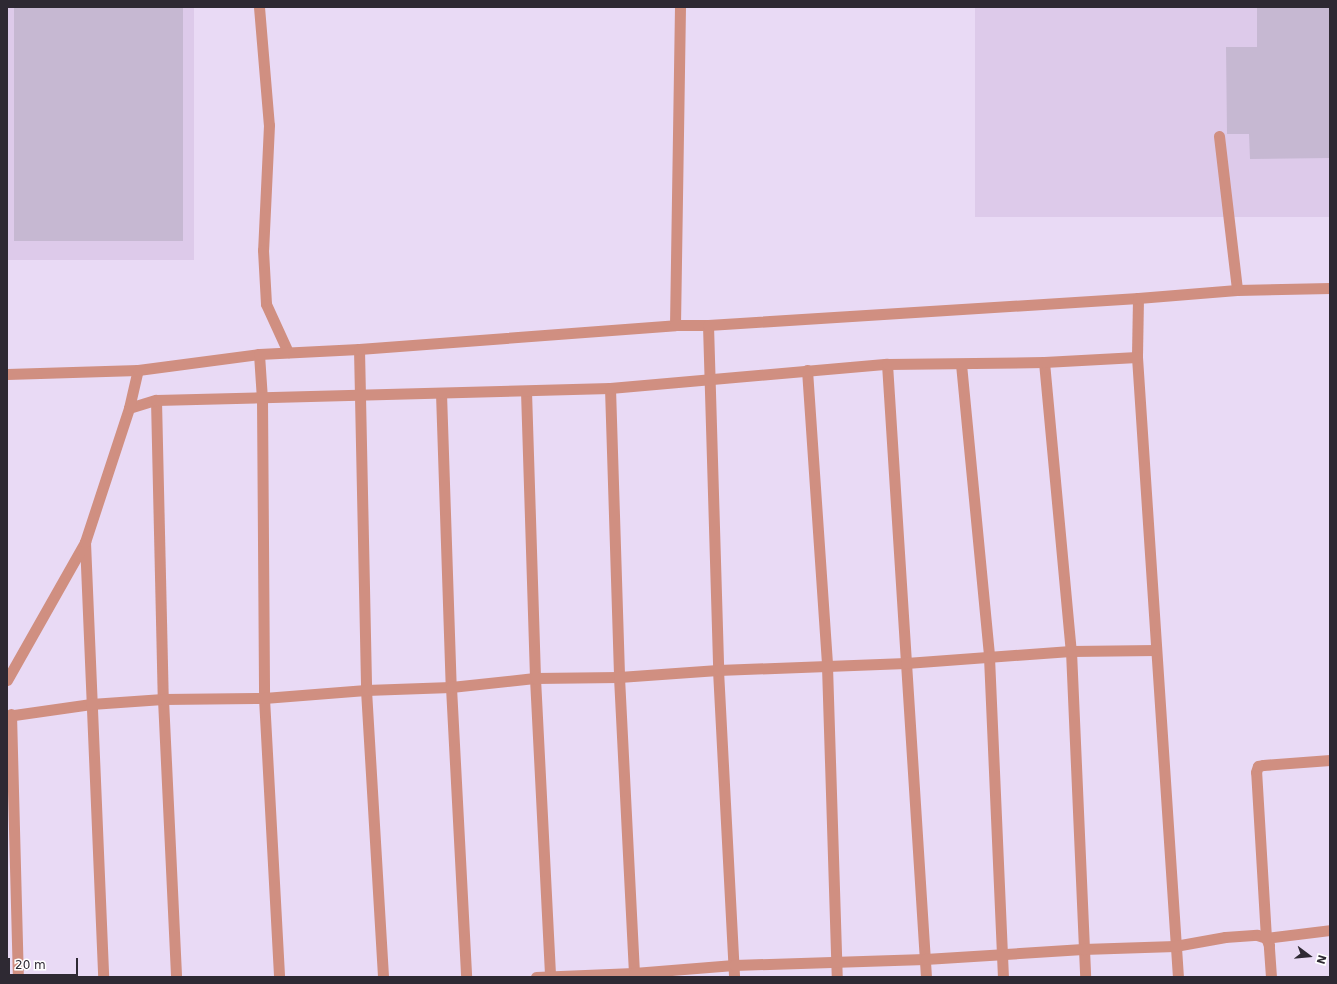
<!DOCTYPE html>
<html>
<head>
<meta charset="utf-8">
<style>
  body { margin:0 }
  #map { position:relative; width:1337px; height:984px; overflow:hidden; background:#e9daf5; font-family:"DejaVu Sans",sans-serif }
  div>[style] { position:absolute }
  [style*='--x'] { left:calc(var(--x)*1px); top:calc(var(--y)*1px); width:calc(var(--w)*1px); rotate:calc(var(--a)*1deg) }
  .built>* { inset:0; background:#ddcaea; transform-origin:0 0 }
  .building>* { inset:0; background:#c6b8d2; transform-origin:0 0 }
  .service>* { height:11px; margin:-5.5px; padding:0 5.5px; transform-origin:5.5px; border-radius:5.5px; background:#d08f81 }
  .minor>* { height:11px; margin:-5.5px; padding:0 5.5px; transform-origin:5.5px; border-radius:5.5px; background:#d08f81 }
  .tertiary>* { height:11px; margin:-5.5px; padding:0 5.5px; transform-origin:5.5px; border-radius:5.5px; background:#d08f81 }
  span { translate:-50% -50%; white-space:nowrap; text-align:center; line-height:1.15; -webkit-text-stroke:4px #fff; paint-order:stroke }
  .frame { position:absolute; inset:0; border:8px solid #2e2933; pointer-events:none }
  .north { position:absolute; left:1289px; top:936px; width:40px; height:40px; -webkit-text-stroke:3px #fff; paint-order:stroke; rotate:106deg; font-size:11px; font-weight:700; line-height:16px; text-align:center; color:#2e2933 }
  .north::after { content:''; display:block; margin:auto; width:14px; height:18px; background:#2e2933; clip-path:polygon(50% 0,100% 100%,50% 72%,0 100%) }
  .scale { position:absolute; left:8px; top:958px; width:70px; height:18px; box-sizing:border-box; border:2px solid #2e2933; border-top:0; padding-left:5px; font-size:12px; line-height:14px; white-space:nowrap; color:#2e2933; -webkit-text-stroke:3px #fff; paint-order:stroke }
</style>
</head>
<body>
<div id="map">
  <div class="built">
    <div style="left:7px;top:7px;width:187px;height:253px"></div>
    <div style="left:975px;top:7px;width:355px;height:210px"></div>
  </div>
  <div class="building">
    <div style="left:14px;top:7px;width:169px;height:234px"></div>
    <div style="clip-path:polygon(1257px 7px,1330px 7px,1330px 158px,1250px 159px,1249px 134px,1227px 134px,1226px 47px,1257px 47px)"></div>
  </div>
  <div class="service">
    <div style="--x:1219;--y:136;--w:155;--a:83.3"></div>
    <div style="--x:675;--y:325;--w:318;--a:-89.1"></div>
  </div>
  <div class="minor">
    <div style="--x:259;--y:7;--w:118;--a:85.2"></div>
    <div style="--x:269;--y:125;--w:125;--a:92.7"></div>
    <div style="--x:263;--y:250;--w:54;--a:86.8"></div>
    <div style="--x:266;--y:304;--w:53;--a:65.4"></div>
    <div style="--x:1138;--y:298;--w:59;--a:91"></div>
    <div style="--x:1137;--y:357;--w:621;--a:86.22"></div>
    <div style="--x:708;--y:325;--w:345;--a:88.3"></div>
    <div style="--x:718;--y:670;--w:307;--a:87"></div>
    <div style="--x:359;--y:349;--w:341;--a:88.8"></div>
    <div style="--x:366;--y:690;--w:288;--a:86.6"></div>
    <div style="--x:259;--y:354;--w:45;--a:86.2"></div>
    <div style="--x:262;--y:399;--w:299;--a:89.6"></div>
    <div style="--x:264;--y:698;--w:279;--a:86.9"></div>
    <div style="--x:1044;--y:362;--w:290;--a:84.7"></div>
    <div style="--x:1071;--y:651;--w:326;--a:87.5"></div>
    <div style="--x:887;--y:364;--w:614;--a:86.36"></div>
    <div style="--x:961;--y:364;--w:294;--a:84.5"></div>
    <div style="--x:989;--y:657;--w:320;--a:87.5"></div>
    <div style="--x:807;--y:370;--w:297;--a:86.1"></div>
    <div style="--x:827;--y:666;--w:311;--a:88.2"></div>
    <div style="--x:610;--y:388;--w:289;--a:88.2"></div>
    <div style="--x:619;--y:677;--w:300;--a:87.1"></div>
    <div style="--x:526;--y:391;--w:287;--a:88.2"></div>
    <div style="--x:535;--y:678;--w:299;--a:87.1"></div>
    <div style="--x:441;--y:393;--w:294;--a:88.1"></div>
    <div style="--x:451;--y:687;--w:290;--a:87"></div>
    <div style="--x:156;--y:400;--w:299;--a:88.7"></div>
    <div style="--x:163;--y:699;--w:278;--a:87.3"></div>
    <div style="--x:129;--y:408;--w:28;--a:-17"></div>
    <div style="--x:156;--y:400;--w:454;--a:-1.5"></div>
    <div style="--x:610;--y:388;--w:278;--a:-5"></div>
    <div style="--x:887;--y:364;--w:157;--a:-0.7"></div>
    <div style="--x:1044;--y:362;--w:93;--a:-3.1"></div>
    <div style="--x:85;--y:542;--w:435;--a:87.6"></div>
    <div style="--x:7;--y:680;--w:159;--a:-60.5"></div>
    <div style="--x:85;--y:542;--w:141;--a:-71.8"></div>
    <div style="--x:129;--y:408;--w:39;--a:-77"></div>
    <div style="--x:11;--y:714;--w:263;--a:88.5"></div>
    <div style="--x:7;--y:716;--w:85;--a:-8.1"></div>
    <div style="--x:91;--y:704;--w:72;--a:-4"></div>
    <div style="--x:163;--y:699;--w:101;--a:-0.6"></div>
    <div style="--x:264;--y:698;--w:102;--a:-4.5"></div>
    <div style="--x:366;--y:690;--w:85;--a:-2"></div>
    <div style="--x:451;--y:687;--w:84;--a:-6.1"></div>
    <div style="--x:535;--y:678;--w:84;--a:-0.7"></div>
    <div style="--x:619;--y:677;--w:99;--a:-4"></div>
    <div style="--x:718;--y:670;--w:188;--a:-2.1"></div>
    <div style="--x:906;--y:663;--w:165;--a:-4.2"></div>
    <div style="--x:1071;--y:651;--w:85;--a:-0.7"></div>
    <div style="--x:536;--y:977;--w:98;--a:-2.3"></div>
    <div style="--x:634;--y:973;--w:100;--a:-4.6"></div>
    <div style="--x:734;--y:965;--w:191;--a:-1.8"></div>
    <div style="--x:925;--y:959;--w:158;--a:-3.6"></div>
    <div style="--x:1083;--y:949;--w:92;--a:-1.9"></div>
    <div style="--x:1175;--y:946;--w:51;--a:-10.2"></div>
    <div style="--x:1225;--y:937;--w:32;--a:-4"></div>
    <div style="--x:1257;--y:935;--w:9;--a:18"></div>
    <div style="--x:1266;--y:938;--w:64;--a:-7.1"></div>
    <div style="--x:1271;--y:977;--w:32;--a:-94"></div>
    <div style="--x:1269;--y:945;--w:8;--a:-113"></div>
    <div style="--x:1266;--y:938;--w:166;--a:-93.4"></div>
    <div style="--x:1256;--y:772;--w:6;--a:-72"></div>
    <div style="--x:1258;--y:766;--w:5;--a:-11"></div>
    <div style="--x:1263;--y:765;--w:67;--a:-4.3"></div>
  </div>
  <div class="tertiary">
    <div style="--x:7;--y:374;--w:131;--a:-1.7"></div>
    <div style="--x:138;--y:370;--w:122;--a:-7.5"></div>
    <div style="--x:259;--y:354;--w:100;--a:-2.9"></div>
    <div style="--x:359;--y:349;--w:317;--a:-4.3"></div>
    <div style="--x:675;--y:325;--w:33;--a:0"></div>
    <div style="--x:708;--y:325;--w:431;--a:-3.6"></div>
    <div style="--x:1138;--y:298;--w:99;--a:-4.6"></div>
    <div style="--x:1237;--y:290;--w:93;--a:-1.2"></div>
  </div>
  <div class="frame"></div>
  <div class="north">N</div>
  <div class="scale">20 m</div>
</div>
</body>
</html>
